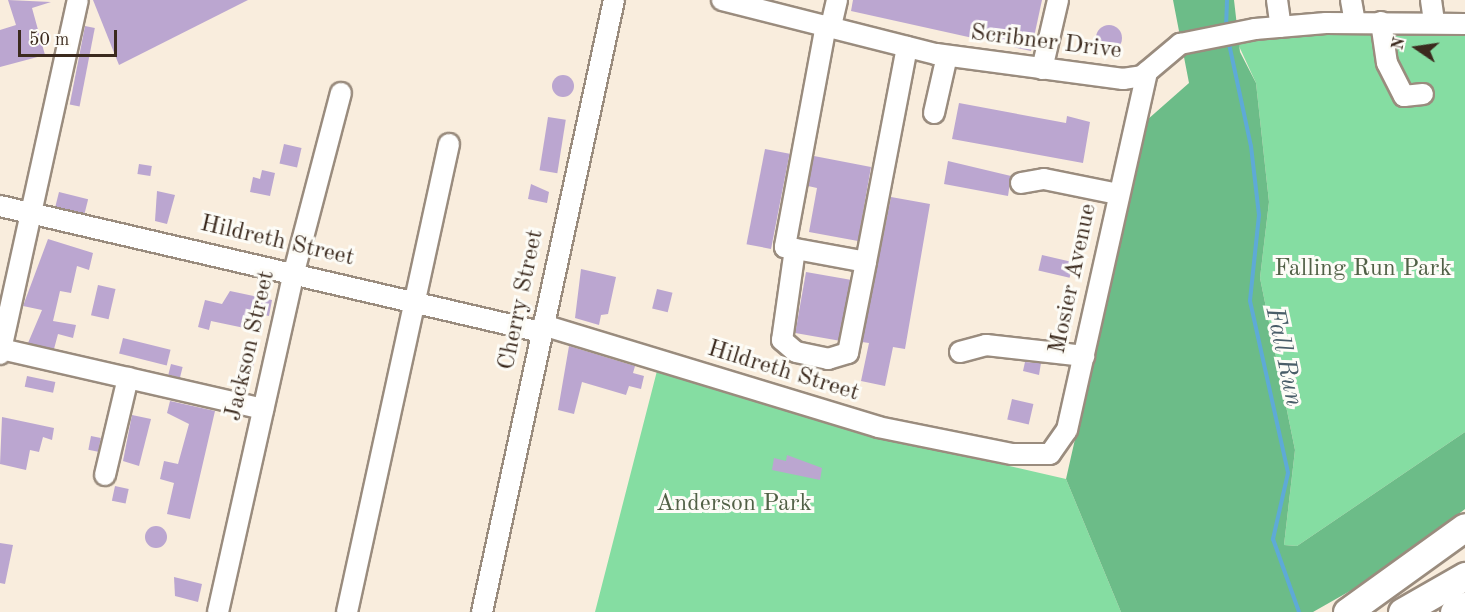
<!DOCTYPE html>
<html>
<head>
<meta charset="utf-8">
<style>
  body { margin:0 }
  #map { position:relative; width:1465px; height:612px; overflow:hidden; background:#f9eddd; font-family:"Old Standard TT",serif }
  div>[style] { position:absolute }
  [style*='--x'] { left:calc(var(--x)*1px); top:calc(var(--y)*1px); width:calc(var(--w)*1px); rotate:calc(var(--a)*1deg) }
  .green>* { inset:0; background:#85dda2 }
  .forest>* { inset:0; background:#6cbc88 }
  .stream>* { height:4px; margin:-2px; padding:0 2px; transform-origin:2px; border-radius:2px; background:#5eaad7 }
  .building>* { inset:0; background:#bba6d0; transform-origin:0 0 }
  .round { border-radius:50% }
  .roads { filter:drop-shadow(2px 0 #9a8c7e) drop-shadow(-2px 0 #9a8c7e) drop-shadow(0 2px #9a8c7e) drop-shadow(0 -2px #9a8c7e) }
  .minor>* { height:20px; margin:-10px; padding:0 10px; transform-origin:10px; border-radius:10px; background:#fff }
  .highway>* { height:27px; margin:-13.5px; padding:0 13.5px; transform-origin:13.5px; border-radius:13.5px; background:#fff }
  span { translate:-50% -50%; white-space:nowrap; text-align:center; line-height:1.15; -webkit-text-stroke:6px #fdfcf7; paint-order:stroke }
  .street-label { font-size:24px; color:#3b2a1e }
  .park-label { font-size:24px; color:#516046 }
  .water-label { font-size:26px; color:#495d68; font-style:italic }
  .north { position:absolute; left:1387px; top:18px; width:60px; height:60px; -webkit-text-stroke:4px #fdfcf7; paint-order:stroke; rotate:283deg; font-size:16px; font-weight:700; line-height:24px; text-align:center; color:#3b2a1e }
  .north::after { content:''; display:block; margin:auto; width:21px; height:27px; background:#3b2a1e; clip-path:polygon(50% 0,100% 100%,50% 72%,0 100%) }
  .scale { position:absolute; left:18px; top:30px; width:99px; height:27px; box-sizing:border-box; border:3px solid #3b2a1e; border-top:0; padding-left:8px; font-size:18px; line-height:21px; white-space:nowrap; color:#3b2a1e; -webkit-text-stroke:4px #fdfcf7; paint-order:stroke }
</style>
</head>
<body>
<div id="map">
  <div class="green">
    <div style="clip-path:polygon(1465px 33px,1465px 432px,1297px 546px,1284px 545px,1295px 450px,1260px 278px,1269px 202px,1256px 83px,1238px 44px,1276px 35px)"></div>
    <div style="clip-path:polygon(658px 367px,840px 427px,1066px 479px,1121px 612px,595px 612px)"></div>
  </div>
  <div class="forest">
    <div style="clip-path:polygon(1173px 0,1234px 0,1240px 52px,1256px 83px,1269px 202px,1260px 278px,1295px 450px,1284px 545px,1297px 546px,1465px 432px,1465px 509px,1387px 570px,1313px 612px,1121px 612px,1066px 479px,1147px 120px,1189px 83px)"></div>
  </div>
  <div class="stream">
    <div style="--x:1226;--y:29;--w:29;--a:-88"></div>
    <div style="--x:1228;--y:39;--w:109;--a:77.9"></div>
    <div style="--x:1251;--y:146;--w:69;--a:83.4"></div>
    <div style="--x:1259;--y:215;--w:86;--a:96"></div>
    <div style="--x:1250;--y:301;--w:176;--a:77.5"></div>
    <div style="--x:1288;--y:473;--w:68;--a:102.8"></div>
    <div style="--x:1273;--y:539;--w:77;--a:70.4"></div>
  </div>
  <div class="building">
    <div style="clip-path:polygon(8px 0,51px 2px,32px 8px,45px 55px,0 67px,0 30px,16px 25px)"></div>
    <div style="clip-path:polygon(93px 0,248px 0,119px 65px)"></div>
    <div style="clip-path:polygon(853px 0,1042px 0,1031px 51px,851px 11px)"></div>
    <div class="round" style="left:1096px;top:25px;width:26px;height:26px"></div>
    <div style="left:85px;top:26px;width:10px;height:80px;rotate:11deg"></div>
    <div class="round" style="left:552px;top:75px;width:22px;height:22px"></div>
    <div style="clip-path:polygon(959px 103px,1066px 123px,1067px 116px,1090px 122px,1083px 163px,952px 139px)"></div>
    <div style="left:548px;top:117px;width:18px;height:54px;rotate:9deg"></div>
    <div style="left:284px;top:144px;width:18px;height:20px;rotate:13deg"></div>
    <div style="left:765px;top:149px;width:25px;height:97px;rotate:11deg"></div>
    <div style="clip-path:polygon(814px 156px,871px 167px,858px 241px,809px 232px,817px 188px,808px 186px)"></div>
    <div style="clip-path:polygon(948px 161px,1011px 176px,1008px 196px,944px 184px)"></div>
    <div style="left:139px;top:164px;width:13px;height:10px;rotate:9deg"></div>
    <div style="clip-path:polygon(262px 170px,275px 173px,270px 196px,250px 192px,253px 177px,260px 179px)"></div>
    <div style="clip-path:polygon(531px 184px,549px 192px,547px 203px,528px 199px)"></div>
    <div style="clip-path:polygon(157px 191px,175px 195px,167px 224px,155px 221px)"></div>
    <div style="left:59px;top:192px;width:30px;height:16px;rotate:14deg"></div>
    <div style="clip-path:polygon(891px 197px,930px 204px,905px 349px,893px 347px,885px 386px,861px 381px,869px 343px,862px 342px)"></div>
    <div style="clip-path:polygon(48px 239px,93px 253px,89px 270px,77px 266px,71px 293px,60px 291px,53px 321px,76px 325px,73px 338px,58px 334px,54px 349px,28px 343px,42px 310px,23px 306px)"></div>
    <div style="left:1042px;top:255px;width:32px;height:16px;rotate:13deg"></div>
    <div style="clip-path:polygon(581px 269px,616px 277px,608px 314px,601px 315px,599px 325px,575px 318px)"></div>
    <div style="left:806px;top:272px;width:45px;height:62px;rotate:10deg"></div>
    <div style="left:98px;top:285px;width:18px;height:31px;rotate:13deg"></div>
    <div style="left:657px;top:289px;width:16px;height:20px;rotate:14deg"></div>
    <div style="clip-path:polygon(230px 291px,272px 300px,269px 316px,259px 314px,254px 330px,211px 321px,209px 330px,198px 327px,205px 300px,222px 304px)"></div>
    <div style="left:123px;top:338px;width:49px;height:16px;rotate:14deg"></div>
    <div style="clip-path:polygon(569px 346px,635px 366px,633px 373px,644px 376px,641px 389px,629px 386px,626px 395px,582px 382px,574px 414px,558px 410px)"></div>
    <div style="left:239px;top:361px;width:15px;height:16px;rotate:11deg"></div>
    <div style="clip-path:polygon(1025px 362px,1041px 363px,1039px 375px,1023px 371px)"></div>
    <div style="left:171px;top:364px;width:12px;height:11px;rotate:14deg"></div>
    <div style="left:27px;top:376px;width:29px;height:11px;rotate:12deg"></div>
    <div style="left:1012px;top:399px;width:22px;height:21px;rotate:13deg"></div>
    <div style="clip-path:polygon(170px 401px,215px 411px,190px 519px,167px 514px,174px 483px,160px 479px,164px 461px,178px 464px,189px 424px,167px 413px)"></div>
    <div style="clip-path:polygon(132px 415px,151px 419px,139px 466px,123px 461px)"></div>
    <div style="clip-path:polygon(2px 417px,54px 428px,52px 440px,43px 437px,39px 452px,30px 450px,26px 470px,0 464px)"></div>
    <div style="left:91px;top:436px;width:10px;height:14px;rotate:11deg"></div>
    <div style="clip-path:polygon(787px 455px,822px 468px,820px 480px,772px 470px,774px 458px,786px 461px)"></div>
    <div style="left:115px;top:486px;width:14px;height:15px;rotate:12deg"></div>
    <div class="round" style="left:145px;top:526px;width:22px;height:22px"></div>
    <div style="clip-path:polygon(0 543px,13px 545px,5px 584px,0 583px)"></div>
    <div style="clip-path:polygon(174px 577px,202px 584px,198px 602px,175px 596px)"></div>
  </div>
  <div class="roads">
    <div class="minor">
      <div style="--x:722;--y:0;--w:221;--a:14.2"></div>
      <div style="--x:936;--y:54;--w:189;--a:7.6"></div>
      <div style="--x:1123;--y:79;--w:19;--a:-9"></div>
      <div style="--x:1142;--y:76;--w:50;--a:-40.1"></div>
      <div style="--x:1180;--y:44;--w:76;--a:-11.3"></div>
      <div style="--x:1255;--y:29;--w:71;--a:-4.8"></div>
      <div style="--x:1326;--y:23;--w:139;--a:0.4"></div>
      <div style="--x:1277;--y:0;--w:27;--a:82"></div>
      <div style="--x:1351;--y:0;--w:22;--a:80"></div>
      <div style="--x:1431;--y:0;--w:22;--a:82"></div>
      <div style="--x:1381;--y:22;--w:41;--a:81.7"></div>
      <div style="--x:1387;--y:63;--w:37;--a:63"></div>
      <div style="--x:1404;--y:96;--w:19;--a:-6"></div>
      <div style="--x:826;--y:25;--w:226;--a:100.5"></div>
      <div style="--x:785;--y:247;--w:82;--a:10.5"></div>
      <div style="--x:866;--y:262;--w:219;--a:-79.2"></div>
      <div style="--x:831;--y:26;--w:27;--a:-77"></div>
      <div style="--x:1042;--y:69;--w:71;--a:-76.9"></div>
      <div style="--x:934;--y:113;--w:58;--a:-77.2"></div>
      <div style="--x:1021;--y:183;--w:23;--a:-10"></div>
      <div style="--x:1044;--y:179;--w:76;--a:11.5"></div>
      <div style="--x:0;--y:206;--w:555;--a:13.11"></div>
      <div style="--x:795;--y:249;--w:92;--a:98.1"></div>
      <div style="--x:782;--y:340;--w:18;--a:41"></div>
      <div style="--x:796;--y:352;--w:33;--a:12"></div>
      <div style="--x:828;--y:359;--w:21;--a:-17"></div>
      <div style="--x:848;--y:353;--w:93;--a:-78.8"></div>
      <div style="--x:543;--y:325;--w:350;--a:16.9"></div>
      <div style="--x:878;--y:427;--w:137;--a:11.4"></div>
      <div style="--x:1012;--y:454;--w:38;--a:0"></div>
      <div style="--x:1050;--y:454;--w:29;--a:-55"></div>
      <div style="--x:1067;--y:430;--w:367;--a:-77.4"></div>
      <div style="--x:1;--y:349;--w:269;--a:12.9"></div>
      <div style="--x:960;--y:352;--w:27;--a:-15"></div>
      <div style="--x:986;--y:345;--w:99;--a:6.4"></div>
      <div style="--x:0;--y:354;--w:362;--a:-77.6"></div>
      <div style="--x:105;--y:475;--w:100;--a:-76.7"></div>
      <div style="--x:218;--y:612;--w:353;--a:-77.4"></div>
      <div style="--x:295;--y:268;--w:181;--a:-75.3"></div>
      <div style="--x:347;--y:612;--w:479;--a:-77.7"></div>
      <div style="--x:482;--y:612;--w:626;--a:-77.83"></div>
    </div>
    <div class="highway">
      <div style="--x:1347;--y:612;--w:145;--a:-35.8"></div>
      <div style="--x:1402;--y:612;--w:73;--a:-29.7"></div>
      <div style="--x:1454;--y:612;--w:13;--a:-29"></div>
    </div>
  </div>
  <div class="street-label">
    <span style="left:1046px;top:43px;rotate:7deg">Scribner Drive</span>
    <span style="left:277px;top:242px;rotate:13deg">Hildreth Street</span>
    <span style="left:1074px;top:279px;rotate:-78deg">Mosier Avenue</span>
    <span style="left:522px;top:300px;rotate:-78deg">Cherry Street</span>
    <span style="left:251px;top:346px;rotate:-77deg">Jackson Street</span>
    <span style="left:783px;top:372px;rotate:17deg">Hildreth Street</span>
  </div>
  <div class="park-label">
    <span style="left:1363px;top:270px">Falling Run Park</span>
    <span style="left:734px;top:505px">Anderson Park</span>
  </div>
  <div class="water-label">
    <span style="left:1283px;top:357px;rotate:78deg">Fall Run</span>
  </div>
  <div class="north">N</div>
  <div class="scale">50 m</div>
</div>
</body>
</html>
